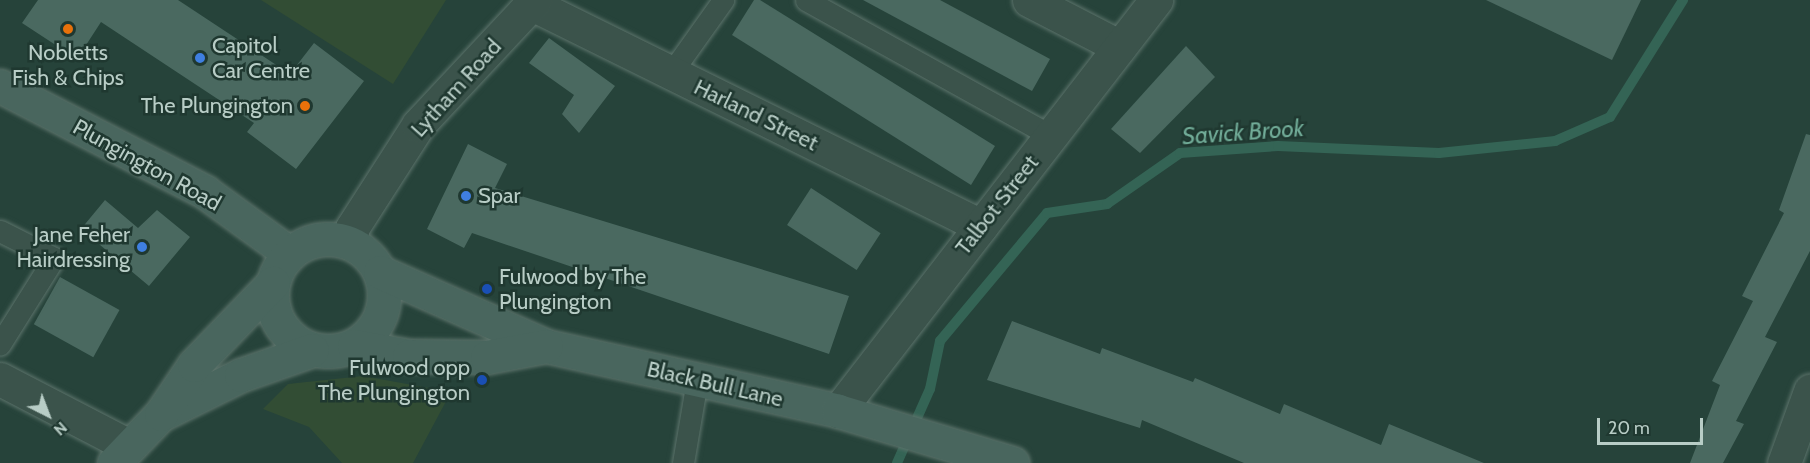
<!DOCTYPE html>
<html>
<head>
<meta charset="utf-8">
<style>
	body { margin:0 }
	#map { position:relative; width:1810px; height:463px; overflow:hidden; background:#26433a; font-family:Cabin,sans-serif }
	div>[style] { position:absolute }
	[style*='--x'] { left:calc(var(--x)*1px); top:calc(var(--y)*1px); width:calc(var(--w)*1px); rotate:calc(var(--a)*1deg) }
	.green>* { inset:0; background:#324d34 }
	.stream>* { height:10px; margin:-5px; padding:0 5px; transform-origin:5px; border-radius:5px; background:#346455 }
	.building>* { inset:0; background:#4a6960; transform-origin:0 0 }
	.roads { filter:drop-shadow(0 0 2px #5c736b) drop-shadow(0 0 2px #5c736b) }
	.lane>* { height:21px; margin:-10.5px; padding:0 10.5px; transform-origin:10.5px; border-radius:10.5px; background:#3b534b }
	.street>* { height:33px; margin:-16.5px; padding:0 16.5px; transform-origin:16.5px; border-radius:16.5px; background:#3b534b }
	.secondary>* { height:33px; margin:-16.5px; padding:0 16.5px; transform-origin:16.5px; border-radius:16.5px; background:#49665e }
	.secondary>.ring { margin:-16.5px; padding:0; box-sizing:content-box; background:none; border:33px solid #49665e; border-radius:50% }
	.dots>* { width:16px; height:16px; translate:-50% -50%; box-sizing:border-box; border:3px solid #1f3830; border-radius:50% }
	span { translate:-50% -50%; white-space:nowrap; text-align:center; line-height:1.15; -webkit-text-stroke:5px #1f3830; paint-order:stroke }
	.poi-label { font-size:22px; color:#b8cdc6 }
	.left { translate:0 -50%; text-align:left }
	.right { translate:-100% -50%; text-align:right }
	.street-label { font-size:22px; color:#b8cdc6 }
	.water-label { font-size:24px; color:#71ac98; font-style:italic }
	.north { position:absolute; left:18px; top:385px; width:60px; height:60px; -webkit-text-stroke:4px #1f3830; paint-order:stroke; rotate:138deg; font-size:16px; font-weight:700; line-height:24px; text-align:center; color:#b8cdc6 }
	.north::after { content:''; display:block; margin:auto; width:21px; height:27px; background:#b8cdc6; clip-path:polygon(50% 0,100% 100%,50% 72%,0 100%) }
	.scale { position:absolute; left:1597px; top:418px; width:106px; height:27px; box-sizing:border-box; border:3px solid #b8cdc6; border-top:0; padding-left:8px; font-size:18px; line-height:21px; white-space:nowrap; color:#b8cdc6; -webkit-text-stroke:4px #1f3830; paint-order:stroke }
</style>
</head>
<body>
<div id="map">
	<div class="green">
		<div style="clip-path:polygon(261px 0,446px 0,393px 84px)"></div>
		<div style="clip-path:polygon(363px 376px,451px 392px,413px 463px,342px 463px,309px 427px,263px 409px,288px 384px)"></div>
	</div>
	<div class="stream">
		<div style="--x:897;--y:463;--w:81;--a:-66"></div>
		<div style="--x:930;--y:389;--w:49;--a:-78.2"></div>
		<div style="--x:940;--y:341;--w:167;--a:-50.1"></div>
		<div style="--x:1047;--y:213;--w:61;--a:-8.5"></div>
		<div style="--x:1107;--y:204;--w:89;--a:-34.9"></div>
		<div style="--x:1180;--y:153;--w:98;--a:-4.1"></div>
		<div style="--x:1278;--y:146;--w:161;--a:2.5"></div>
		<div style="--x:1439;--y:153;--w:117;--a:-5.9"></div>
		<div style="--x:1555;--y:141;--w:60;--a:-23.6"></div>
		<div style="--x:1610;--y:117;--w:138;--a:-58"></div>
	</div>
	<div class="building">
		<div style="clip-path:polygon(38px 0,178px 0,290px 74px,314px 43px,364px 81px,296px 169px,247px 132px,254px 123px,101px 22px,77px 59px,22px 23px)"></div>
		<div style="clip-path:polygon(754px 0,760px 0,995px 146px,971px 185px,732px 35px)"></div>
		<div style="clip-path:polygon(863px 0,940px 0,1050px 59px,1032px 91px)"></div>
		<div style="clip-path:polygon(1486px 0,1641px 0,1612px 60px)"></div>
		<div style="clip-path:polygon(549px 38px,615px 86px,579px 133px,562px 114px,574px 95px,529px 63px)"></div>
		<div style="clip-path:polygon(1186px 46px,1215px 77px,1140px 153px,1111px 129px)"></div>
		<div style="clip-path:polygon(1806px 134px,1810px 135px,1810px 251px,1765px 337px,1777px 342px,1736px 421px,1744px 424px,1723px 463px,1690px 463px,1720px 385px,1712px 381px,1753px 301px,1742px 296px,1784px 213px,1779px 210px)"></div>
		<div style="clip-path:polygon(468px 144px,507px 164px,495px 188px,849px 296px,829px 354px,472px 233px,464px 248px,427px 229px)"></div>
		<div style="left:811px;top:188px;width:83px;height:44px;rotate:33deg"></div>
		<div style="clip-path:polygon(105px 200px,138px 228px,157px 210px,190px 237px,149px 286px,81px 229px)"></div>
		<div style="left:60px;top:277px;width:68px;height:54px;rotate:29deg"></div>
		<div style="clip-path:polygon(1012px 321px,1100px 354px,1102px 348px,1193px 382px,1195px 378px,1280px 414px,1284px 404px,1381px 445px,1389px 424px,1484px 463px,1244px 463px,1142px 420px,1140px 428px,987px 380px)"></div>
	</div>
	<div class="roads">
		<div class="lane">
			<div style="--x:806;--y:0;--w:280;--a:29"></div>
			<div style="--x:671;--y:73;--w:90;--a:-54.5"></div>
			<div style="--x:0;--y:231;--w:60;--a:26.6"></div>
			<div style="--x:54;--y:258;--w:102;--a:122.1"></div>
			<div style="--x:683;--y:463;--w:84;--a:-80.4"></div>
		</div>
		<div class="street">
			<div style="--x:1029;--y:0;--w:102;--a:27.3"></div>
			<div style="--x:532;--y:4;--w:501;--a:26.31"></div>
			<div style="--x:351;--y:243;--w:15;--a:-86"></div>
			<div style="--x:352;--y:228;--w:122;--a:-57.3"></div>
			<div style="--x:418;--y:125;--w:171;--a:-46.9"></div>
			<div style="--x:0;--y:379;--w:145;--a:27.4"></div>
			<div style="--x:838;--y:411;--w:520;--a:-52.27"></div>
			<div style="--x:1784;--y:463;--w:77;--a:-70.1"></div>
		</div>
		<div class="secondary">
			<div style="--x:0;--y:86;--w:231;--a:27.3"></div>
			<div style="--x:205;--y:192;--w:104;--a:36"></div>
			<div class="ring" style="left:272px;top:239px;width:79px;height:79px"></div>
			<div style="--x:380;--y:272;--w:182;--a:24"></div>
			<div style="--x:546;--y:346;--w:299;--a:12.5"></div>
			<div style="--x:838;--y:411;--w:182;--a:16.6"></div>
			<div style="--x:354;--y:346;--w:56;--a:10.3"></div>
			<div style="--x:409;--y:356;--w:78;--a:0.7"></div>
			<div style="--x:487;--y:357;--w:60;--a:-10.6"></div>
			<div style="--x:162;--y:414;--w:88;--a:-26.3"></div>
			<div style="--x:241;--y:375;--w:75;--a:-19.4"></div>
			<div style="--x:114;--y:463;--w:68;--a:-46.2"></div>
			<div style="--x:161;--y:414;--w:59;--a:-56"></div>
			<div style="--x:194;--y:365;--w:114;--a:-46.1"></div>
		</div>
	</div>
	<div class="dots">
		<div style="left:68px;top:29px;background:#e8710a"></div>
		<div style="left:200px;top:58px;background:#3f7fe0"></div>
		<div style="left:305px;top:106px;background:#e8710a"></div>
		<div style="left:466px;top:196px;background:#3f7fe0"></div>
		<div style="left:142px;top:247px;background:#3f7fe0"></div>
		<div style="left:487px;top:289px;background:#1a4fb4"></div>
		<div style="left:482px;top:380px;background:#1a4fb4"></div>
	</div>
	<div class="poi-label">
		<span class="left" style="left:212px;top:58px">Capitol<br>Car Centre</span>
		<span style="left:68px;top:65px">Nobletts<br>Fish &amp; Chips</span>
		<span class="right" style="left:293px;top:106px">The Plungington</span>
		<span class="left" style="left:478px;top:196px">Spar</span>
		<span class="right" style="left:130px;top:247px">Jane Feher<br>Hairdressing</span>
		<span class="left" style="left:499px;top:289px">Fulwood by The<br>Plungington</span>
		<span class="right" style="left:470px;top:380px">Fulwood opp<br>The Plungington</span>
	</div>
	<div class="street-label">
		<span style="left:456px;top:88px;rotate:-48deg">Lytham Road</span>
		<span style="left:756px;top:115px;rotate:26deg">Harland Street</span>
		<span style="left:147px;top:165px;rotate:29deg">Plungington Road</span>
		<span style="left:997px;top:205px;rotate:-52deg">Talbot Street</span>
		<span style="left:715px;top:384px;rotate:13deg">Black Bull Lane</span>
	</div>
	<div class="water-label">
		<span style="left:1243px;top:132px;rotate:-4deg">Savick Brook</span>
	</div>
	<div class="north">N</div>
	<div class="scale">20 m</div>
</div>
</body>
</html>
